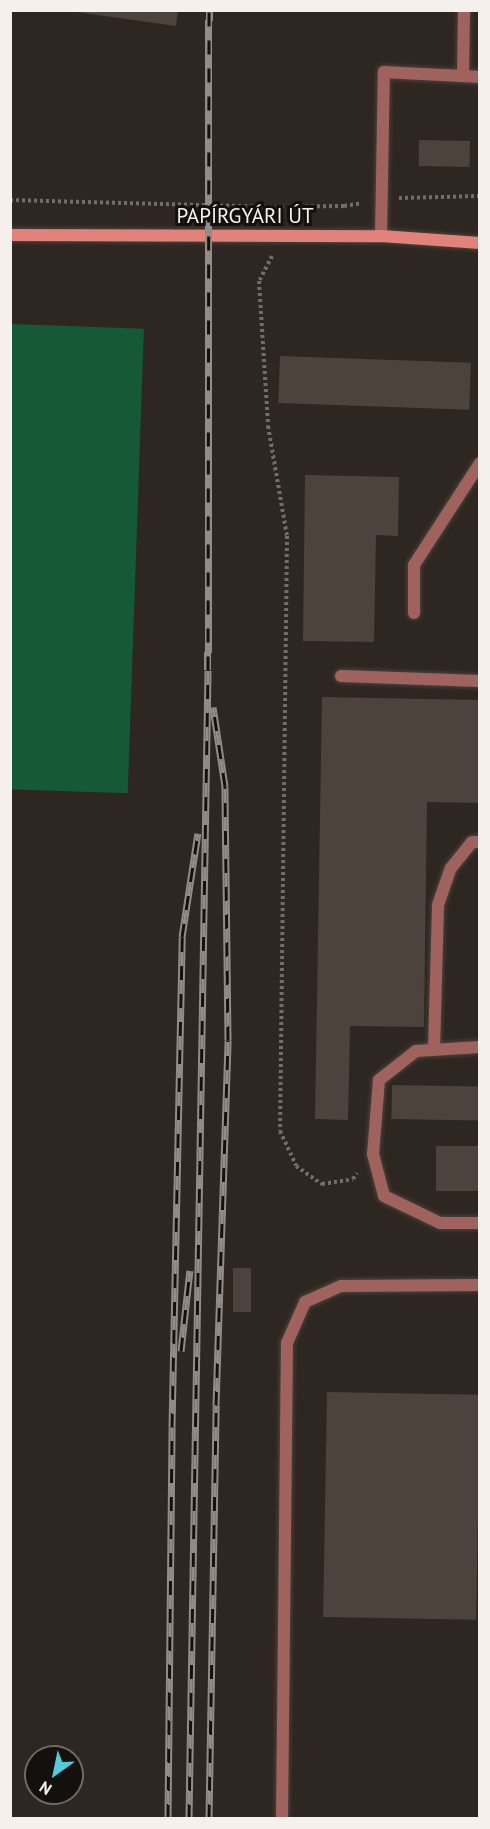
<!DOCTYPE html>
<html>
<head>
<meta charset="utf-8">
<style>
	body { margin:0 }
	#map { position:relative; width:490px; height:1829px; overflow:hidden; background:#2e2620; font-family:"PT Sans",sans-serif }
	div>[style] { position:absolute }
	[style*='--x'] { left:calc(var(--x)*1px); top:calc(var(--y)*1px); width:calc(var(--w)*1px); rotate:calc(var(--a)*1deg) }
	.green>* { inset:0; background:#155937; transform-origin:0 0 }
	.building>* { inset:0; background:#4c433d; transform-origin:0 0 }
	.path>* { height:4px; margin-top:-2px; transform-origin:0; background:repeating-linear-gradient(90deg,#746d67 0 3px,transparent 0 6px) }
	.roads { filter:drop-shadow(0 0 2px #4a423d) drop-shadow(0 0 2px #4a423d) }
	.lane>* { height:12px; margin:-6px; padding:0 6px; transform-origin:6px; border-radius:6px; background:#9f625d }
	.secondary>* { height:12px; margin:-6px; padding:0 6px; transform-origin:6px; border-radius:6px; background:#e3827b }
	.rail>* { height:7px; margin-top:-3.5px; transform-origin:0; background:repeating-linear-gradient(90deg,#13100d 0 14px,#928b86 0 28px); box-sizing:border-box; border-block:2px solid #928b86 }
	span { translate:-50% -50%; white-space:nowrap; text-align:center; line-height:1.15; -webkit-text-stroke:6px #13100d; paint-order:stroke }
	.street-label { font-size:21px; color:#f6f0ec }
	.frame { position:absolute; inset:0; border:12px solid #f6f0ec; pointer-events:none }
	.north { position:absolute; left:24px; top:1745px; width:60px; height:60px; box-sizing:border-box; background:#13100d; border:2px solid #6e6a66; border-radius:50%; rotate:213deg; font-size:16px; font-weight:700; line-height:24px; text-align:center; color:#f6f0ec }
	.north::after { content:''; display:block; margin:auto; width:21px; height:27px; background:#54cade; clip-path:polygon(50% 0,100% 100%,50% 72%,0 100%) }
</style>
</head>
<body>
<div id="map">
	<div class="green">
		<div style="left:11px;top:324px;width:133px;height:465px;rotate:2deg"></div>
	</div>
	<div class="building">
		<div style="clip-path:polygon(62px 10px,178px 10px,176px 26px)"></div>
		<div style="left:419px;top:140px;width:51px;height:26px;rotate:1deg"></div>
		<div style="left:280px;top:356px;width:191px;height:47px;rotate:2deg"></div>
		<div style="clip-path:polygon(305px 475px,399px 477px,398px 536px,376px 535px,374px 642px,303px 641px)"></div>
		<div style="clip-path:polygon(322px 697px,480px 700px,480px 803px,427px 802px,424px 1027px,350px 1026px,348px 1120px,315px 1119px)"></div>
		<div style="left:392px;top:1085px;width:88px;height:34px;rotate:1deg"></div>
		<div style="left:436px;top:1146px;width:44px;height:45px"></div>
		<div style="left:233px;top:1268px;width:18px;height:44px"></div>
		<div style="left:327px;top:1392px;width:153px;height:225px;rotate:1deg"></div>
	</div>
	<div class="path">
		<div style="--x:399;--y:198;--w:81;--a:-1.4"></div>
		<div style="--x:10;--y:200;--w:259;--a:1.5"></div>
		<div style="--x:269;--y:207;--w:75;--a:-0.8"></div>
		<div style="--x:344;--y:206;--w:18;--a:-9"></div>
		<div style="--x:272;--y:256;--w:28;--a:117"></div>
		<div style="--x:259;--y:281;--w:145;--a:86.4"></div>
		<div style="--x:268;--y:426;--w:112;--a:80.2"></div>
		<div style="--x:287;--y:536;--w:595;--a:90.67"></div>
		<div style="--x:280;--y:1131;--w:38;--a:65"></div>
		<div style="--x:296;--y:1166;--w:32;--a:35"></div>
		<div style="--x:322;--y:1184;--w:31;--a:-9"></div>
		<div style="--x:353;--y:1179;--w:7;--a:-56"></div>
	</div>
	<div class="roads">
		<div class="lane">
			<div style="--x:463;--y:76;--w:66;--a:-89.1"></div>
			<div style="--x:381;--y:236;--w:164;--a:-89"></div>
			<div style="--x:384;--y:72;--w:96;--a:3"></div>
			<div style="--x:414;--y:613;--w:48;--a:-90"></div>
			<div style="--x:414;--y:565;--w:121;--a:-57.1"></div>
			<div style="--x:341;--y:676;--w:139;--a:2.1"></div>
			<div style="--x:480;--y:1047;--w:64;--a:176.4"></div>
			<div style="--x:416;--y:1051;--w:47;--a:141.9"></div>
			<div style="--x:379;--y:1080;--w:74;--a:94.6"></div>
			<div style="--x:373;--y:1154;--w:43;--a:75.3"></div>
			<div style="--x:384;--y:1196;--w:62;--a:25.7"></div>
			<div style="--x:440;--y:1223;--w:40;--a:0"></div>
			<div style="--x:434;--y:1050;--w:145;--a:-88.4"></div>
			<div style="--x:438;--y:905;--w:39;--a:-71"></div>
			<div style="--x:451;--y:868;--w:33;--a:-51"></div>
			<div style="--x:472;--y:842;--w:8;--a:0"></div>
			<div style="--x:282;--y:1818;--w:475;--a:-89.4"></div>
			<div style="--x:287;--y:1343;--w:45;--a:-66.3"></div>
			<div style="--x:305;--y:1302;--w:39;--a:-24"></div>
			<div style="--x:341;--y:1286;--w:139;--a:-0.4"></div>
		</div>
		<div class="secondary">
			<div style="--x:10;--y:235;--w:371;--a:0.2"></div>
			<div style="--x:381;--y:236;--w:99;--a:4"></div>
		</div>
	</div>
	<div class="rail">
		<div style="--x:181;--y:1351;--w:81;--a:-83.7"></div>
		<div style="--x:168;--y:1818;--w:391;--a:-89.4"></div>
		<div style="--x:172;--y:1427;--w:490;--a:-88.8"></div>
		<div style="--x:182;--y:937;--w:105;--a:-81.3"></div>
		<div style="--x:189;--y:1818;--w:1148;--a:-89.05"></div>
		<div style="--x:208;--y:670;--w:660;--a:-89.91"></div>
		<div style="--x:209;--y:1818;--w:413;--a:-89"></div>
		<div style="--x:216;--y:1405;--w:365;--a:-88.1"></div>
		<div style="--x:228;--y:1040;--w:254;--a:-90.7"></div>
		<div style="--x:225;--y:786;--w:80;--a:-98.6"></div>
	</div>
	<div class="street-label">
		<span style="left:245px;top:216px">PAPÍRGYÁRI ÚT</span>
	</div>
	<div class="frame"></div>
	<div class="north">N</div>
</div>
</body>
</html>
